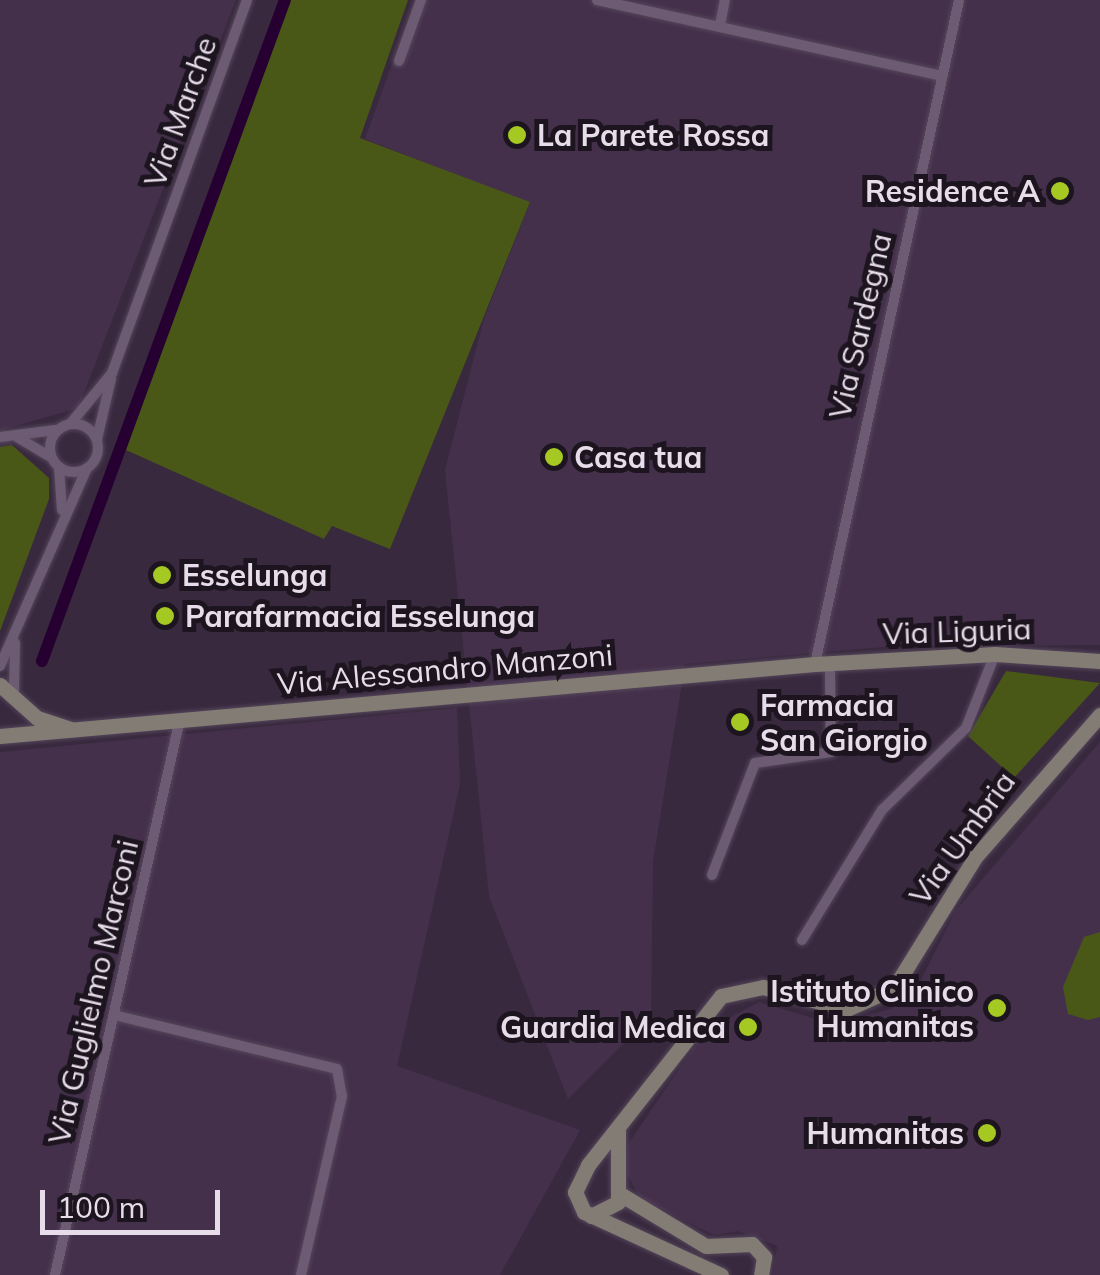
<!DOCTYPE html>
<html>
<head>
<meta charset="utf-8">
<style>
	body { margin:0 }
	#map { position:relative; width:1100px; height:1275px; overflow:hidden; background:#39293f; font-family:Mulish,sans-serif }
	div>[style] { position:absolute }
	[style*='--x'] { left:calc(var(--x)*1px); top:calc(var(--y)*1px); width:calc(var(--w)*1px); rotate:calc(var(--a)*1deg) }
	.built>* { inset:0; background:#45304c }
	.green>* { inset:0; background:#495817 }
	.canal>* { height:12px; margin:-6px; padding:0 6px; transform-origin:6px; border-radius:6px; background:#260031 }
	.roads { filter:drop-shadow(0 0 2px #544659) drop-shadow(0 0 2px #544659) }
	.street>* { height:10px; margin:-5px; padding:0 5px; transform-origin:5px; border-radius:5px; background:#6d5b73 }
	.street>.ring { margin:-5px; padding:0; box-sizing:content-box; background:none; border:10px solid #6d5b73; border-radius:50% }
	.secondary>* { height:15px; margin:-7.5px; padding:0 7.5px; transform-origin:7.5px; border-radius:7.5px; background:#827c75 }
	.dots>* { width:28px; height:28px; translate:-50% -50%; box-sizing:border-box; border:5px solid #1c151f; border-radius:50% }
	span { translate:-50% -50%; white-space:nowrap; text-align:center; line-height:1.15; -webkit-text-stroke:10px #1c151f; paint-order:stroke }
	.street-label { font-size:30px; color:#e7dcea }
	.poi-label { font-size:30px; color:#e7dcea; font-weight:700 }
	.left { translate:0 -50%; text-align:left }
	.right { translate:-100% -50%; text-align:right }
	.scale { position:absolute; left:40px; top:1190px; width:180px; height:45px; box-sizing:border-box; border:5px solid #e7dcea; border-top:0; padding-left:12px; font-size:30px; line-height:35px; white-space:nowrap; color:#e7dcea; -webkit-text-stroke:8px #1c151f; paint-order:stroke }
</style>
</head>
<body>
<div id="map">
	<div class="built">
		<div style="clip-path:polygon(0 0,236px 0,78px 408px,5px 429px,12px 445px,0 447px)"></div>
		<div style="clip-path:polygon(415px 0,1100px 0,1100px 645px,894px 646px,685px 664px,653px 861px,651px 1016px,568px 1099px,489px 896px,445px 470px,484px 319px,530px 203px,365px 139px)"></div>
		<div style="clip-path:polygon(457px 708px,460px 784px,397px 1066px,580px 1130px,500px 1275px,0 1275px,0 752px)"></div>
		<div style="clip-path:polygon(1100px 742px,1100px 1275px,773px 1275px,777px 1246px,738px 1231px,714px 1235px,640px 1198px,627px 1174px,628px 1144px,705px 1031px,759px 1002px,833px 1024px,891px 1009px,921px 980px,956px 910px)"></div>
	</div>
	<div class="green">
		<div style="clip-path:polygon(286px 0,408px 0,360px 138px,530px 202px,390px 549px,332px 526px,324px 539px,126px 450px)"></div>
		<div style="clip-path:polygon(12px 445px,49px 478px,49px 499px,0 631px,0 447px)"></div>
		<div style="clip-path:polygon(1006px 671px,1100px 683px,1014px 778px,968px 736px)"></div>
		<div style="clip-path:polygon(1100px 932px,1100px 1017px,1088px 1020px,1068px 1014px,1063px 987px,1084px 937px)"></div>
	</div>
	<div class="canal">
		<div style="--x:42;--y:661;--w:704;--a:-69.82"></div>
	</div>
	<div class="roads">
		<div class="street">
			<div style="--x:597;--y:0;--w:353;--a:12.4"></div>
			<div style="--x:720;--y:25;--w:25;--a:-79"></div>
			<div style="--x:399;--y:61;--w:65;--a:-70.2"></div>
			<div style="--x:71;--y:423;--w:65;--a:-50.6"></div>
			<div style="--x:112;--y:373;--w:397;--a:-70.1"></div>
			<div class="ring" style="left:50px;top:424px;width:38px;height:38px"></div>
			<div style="--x:0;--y:437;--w:56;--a:-7.1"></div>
			<div style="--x:17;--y:437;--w:37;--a:31"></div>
			<div style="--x:97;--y:439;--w:62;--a:-76.9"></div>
			<div style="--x:59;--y:467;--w:43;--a:86"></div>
			<div style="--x:815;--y:664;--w:679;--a:-77.76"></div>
			<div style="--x:0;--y:666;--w:216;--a:-66.3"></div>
			<div style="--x:14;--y:691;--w:48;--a:-88.8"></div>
			<div style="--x:712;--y:875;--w:120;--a:-69"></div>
			<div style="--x:755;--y:763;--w:77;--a:-8.2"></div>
			<div style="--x:831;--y:752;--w:88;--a:-90.7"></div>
			<div style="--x:802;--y:940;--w:153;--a:-58.4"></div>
			<div style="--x:882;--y:810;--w:117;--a:-44.3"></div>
			<div style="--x:966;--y:728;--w:79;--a:-68.6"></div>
			<div style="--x:114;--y:1015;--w:229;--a:13.6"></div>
			<div style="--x:337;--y:1069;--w:27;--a:80"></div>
			<div style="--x:342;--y:1096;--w:184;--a:102.9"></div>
			<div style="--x:55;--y:1275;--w:570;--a:-77.33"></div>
		</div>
		<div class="secondary">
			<div style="--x:0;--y:685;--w:50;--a:41.7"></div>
			<div style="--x:37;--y:718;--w:35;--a:18"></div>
			<div style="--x:0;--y:736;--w:818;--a:-5.05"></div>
			<div style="--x:815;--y:664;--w:180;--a:-3.2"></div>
			<div style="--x:995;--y:654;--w:105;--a:3.8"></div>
			<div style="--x:620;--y:1194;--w:100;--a:31.2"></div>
			<div style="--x:706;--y:1246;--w:46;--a:-2.5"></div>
			<div style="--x:752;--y:1244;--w:18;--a:47"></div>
			<div style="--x:764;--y:1257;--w:18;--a:99"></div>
			<div style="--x:591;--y:1216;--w:30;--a:-27"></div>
			<div style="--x:618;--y:1202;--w:71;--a:-90"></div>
			<div style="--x:721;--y:1275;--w:151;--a:-155.3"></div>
			<div style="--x:584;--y:1212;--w:22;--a:-114"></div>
			<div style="--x:575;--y:1192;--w:30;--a:-64"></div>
			<div style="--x:588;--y:1165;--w:215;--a:-51.8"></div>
			<div style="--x:721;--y:996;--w:43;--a:-12.1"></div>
			<div style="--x:763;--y:987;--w:87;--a:14.7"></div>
			<div style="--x:847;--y:1009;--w:51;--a:-24.1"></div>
			<div style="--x:894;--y:988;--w:155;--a:-58.2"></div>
			<div style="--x:976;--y:856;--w:188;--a:-48.7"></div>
		</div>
	</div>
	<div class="dots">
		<div style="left:517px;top:135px;background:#a5c822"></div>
		<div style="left:1060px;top:191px;background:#a5c822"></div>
		<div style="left:554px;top:457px;background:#a5c822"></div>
		<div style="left:162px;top:575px;background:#a5c822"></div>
		<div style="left:165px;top:616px;background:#a5c822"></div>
		<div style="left:740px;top:722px;background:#a5c822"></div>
		<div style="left:997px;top:1008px;background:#a5c822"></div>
		<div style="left:748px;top:1027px;background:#a5c822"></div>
		<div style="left:987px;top:1133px;background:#a5c822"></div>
	</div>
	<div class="street-label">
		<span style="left:180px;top:112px;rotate:-70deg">Via Marche</span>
		<span style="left:860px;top:326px;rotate:-77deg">Via Sardegna</span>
		<span style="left:957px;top:631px;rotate:-2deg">Via Liguria</span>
		<span style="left:445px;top:669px;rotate:-5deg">Via Alessandro Manzoni</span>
		<span style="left:962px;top:838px;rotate:-54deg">Via Umbria</span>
		<span style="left:93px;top:992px;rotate:-77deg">Via Guglielmo Marconi</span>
	</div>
	<div class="poi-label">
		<span class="left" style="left:537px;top:135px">La Parete Rossa</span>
		<span class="right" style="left:1040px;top:191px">Residence A</span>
		<span class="left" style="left:574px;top:457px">Casa tua</span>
		<span class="left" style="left:182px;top:575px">Esselunga</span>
		<span class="left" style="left:185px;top:616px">Parafarmacia Esselunga</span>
		<span class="left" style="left:760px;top:722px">Farmacia<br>San Giorgio</span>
		<span class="right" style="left:974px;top:1008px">Istituto Clinico<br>Humanitas</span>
		<span class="right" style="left:726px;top:1027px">Guardia Medica</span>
		<span class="right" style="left:964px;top:1133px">Humanitas</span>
	</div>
	<div class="scale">100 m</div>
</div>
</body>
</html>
